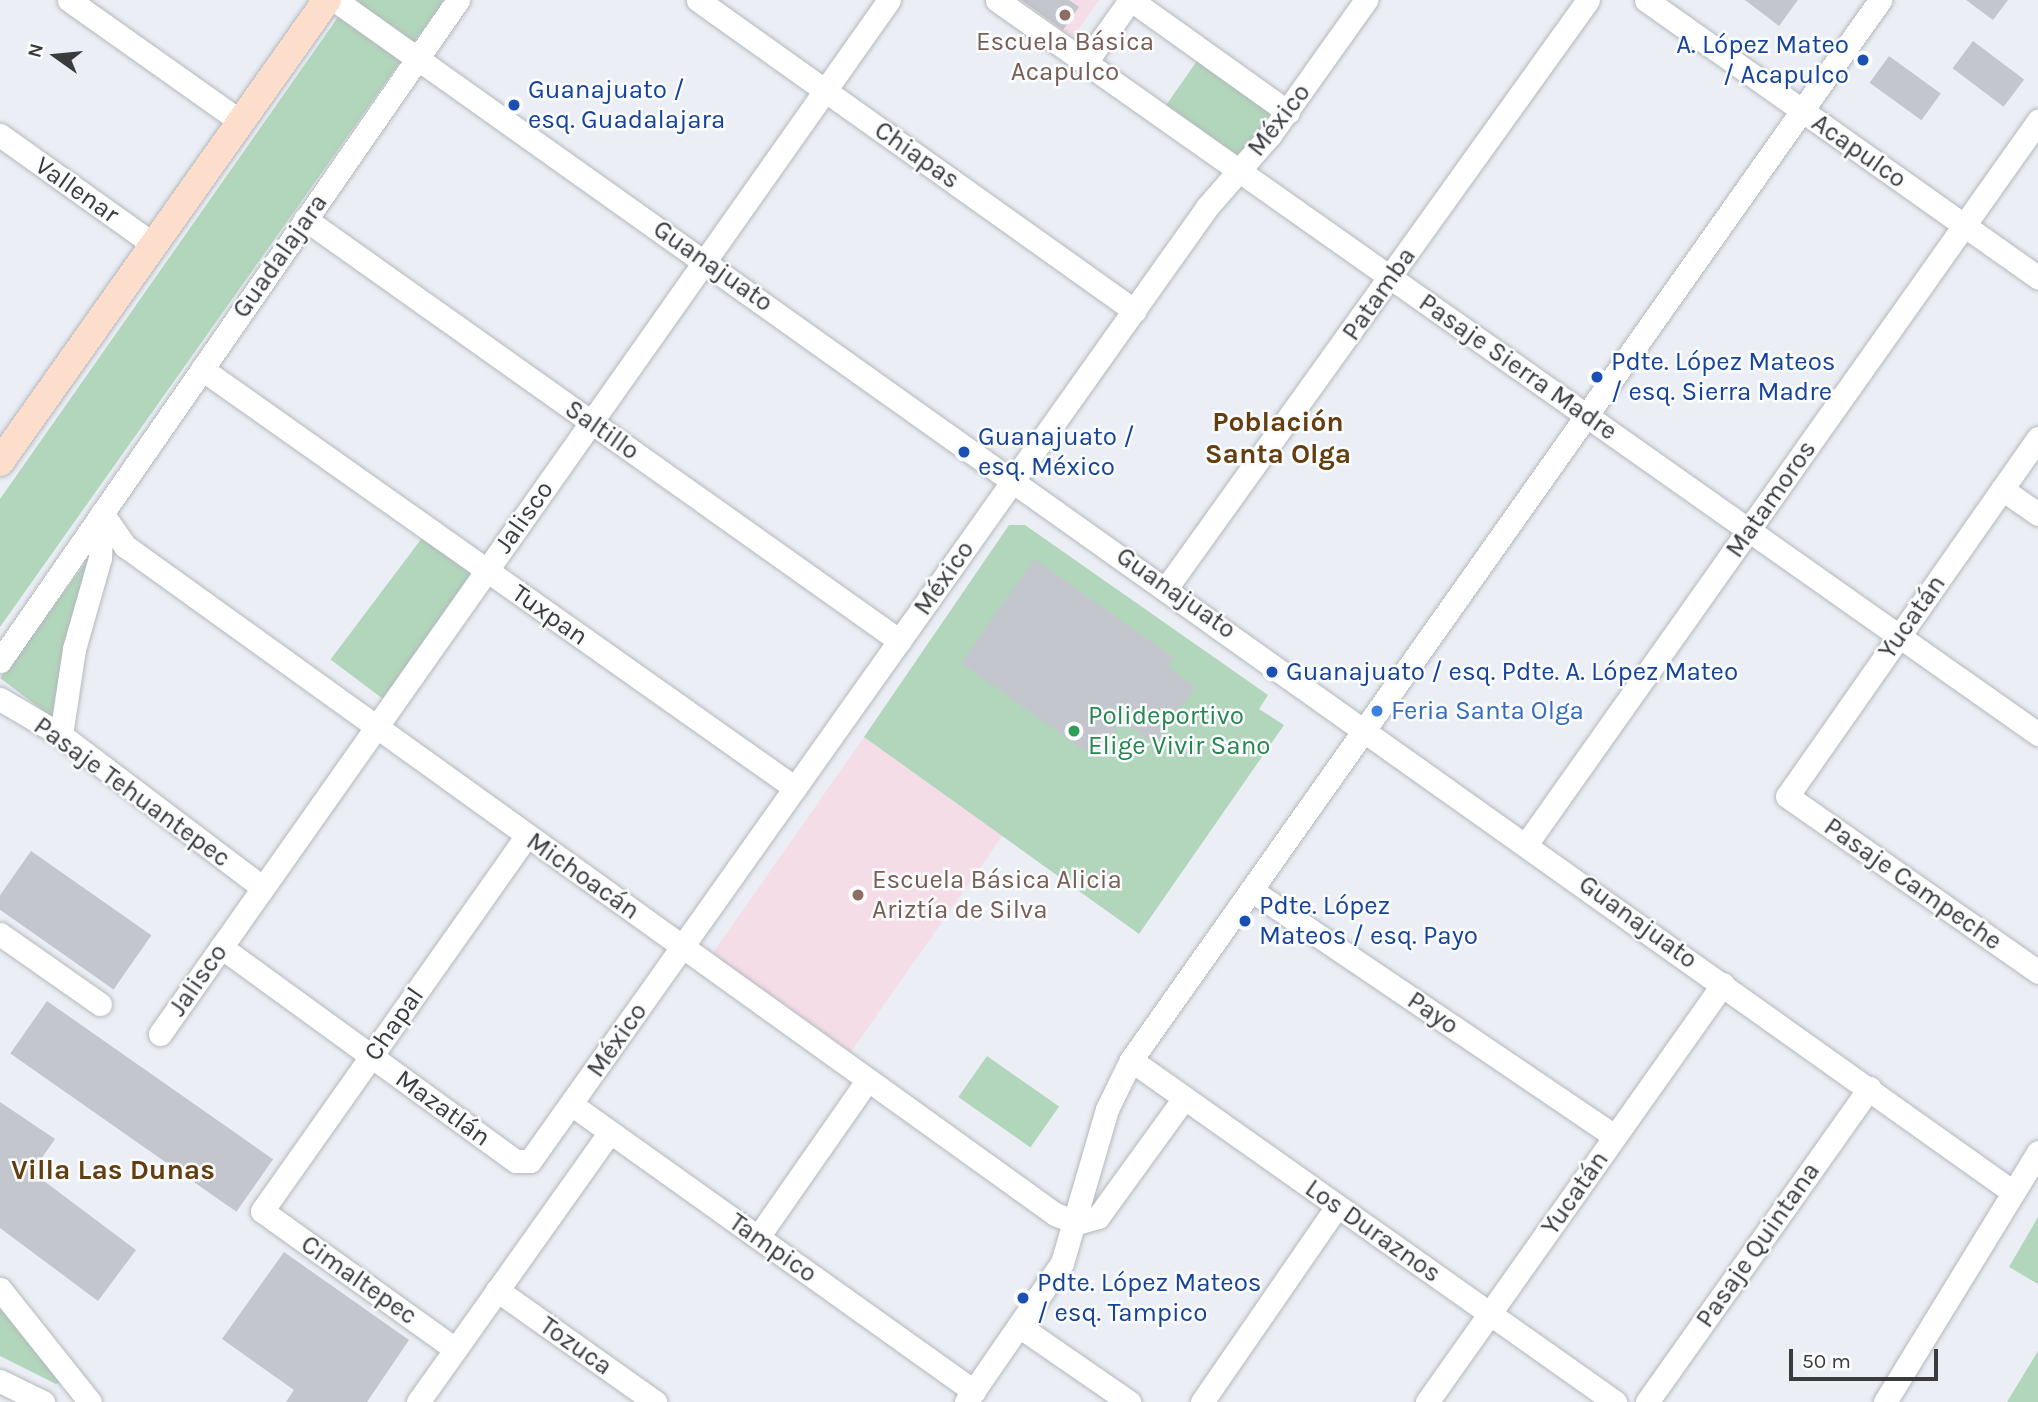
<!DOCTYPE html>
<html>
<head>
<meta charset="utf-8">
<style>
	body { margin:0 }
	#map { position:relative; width:2038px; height:1402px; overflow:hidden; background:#ebeff5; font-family:Karla,sans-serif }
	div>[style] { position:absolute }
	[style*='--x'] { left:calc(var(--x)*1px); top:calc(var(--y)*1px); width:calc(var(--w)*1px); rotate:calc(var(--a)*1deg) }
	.education>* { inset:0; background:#f5dde8; transform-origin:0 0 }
	.green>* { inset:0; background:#b2d6bb; transform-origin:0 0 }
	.building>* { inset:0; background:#c3c6cc; transform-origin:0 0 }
	.roads { filter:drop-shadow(0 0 2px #b4b8bd) drop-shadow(0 0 2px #b4b8bd) }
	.minor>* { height:23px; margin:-11.5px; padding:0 11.5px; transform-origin:11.5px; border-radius:11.5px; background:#fff }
	.major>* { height:28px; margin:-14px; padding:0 14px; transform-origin:14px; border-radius:14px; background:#fddecd }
	.dots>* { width:19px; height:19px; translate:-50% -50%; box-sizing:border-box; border:4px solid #fafcfe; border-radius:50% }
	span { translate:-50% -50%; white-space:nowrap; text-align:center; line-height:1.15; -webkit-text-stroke:5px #fafcfe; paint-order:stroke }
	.education-label { font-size:26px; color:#785e54 }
	.left { translate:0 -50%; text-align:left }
	.transit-label { font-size:26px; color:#164399 }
	.right { translate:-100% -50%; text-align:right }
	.street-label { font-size:26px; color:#393b3d }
	.shop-label { font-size:26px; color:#366cbe }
	.leisure-label { font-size:26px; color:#27864d }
	.neighbourhood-label { font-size:28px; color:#653e0f; font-weight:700 }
	.north { position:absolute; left:21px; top:21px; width:70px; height:70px; -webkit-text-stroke:5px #fafcfe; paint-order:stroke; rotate:285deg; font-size:19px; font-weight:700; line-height:28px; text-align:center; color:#393b3d }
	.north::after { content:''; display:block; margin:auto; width:24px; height:32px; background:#393b3d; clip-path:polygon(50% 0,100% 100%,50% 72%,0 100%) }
	.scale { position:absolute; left:1789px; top:1349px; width:149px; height:32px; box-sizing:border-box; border:4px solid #393b3d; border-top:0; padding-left:9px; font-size:21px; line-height:24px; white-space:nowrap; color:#393b3d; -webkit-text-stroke:5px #fafcfe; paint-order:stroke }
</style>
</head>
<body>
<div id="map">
	<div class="education">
		<div style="clip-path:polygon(1021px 0,1099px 0,1073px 37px)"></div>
		<div style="left:864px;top:737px;width:170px;height:265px;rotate:35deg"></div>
	</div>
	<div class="green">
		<div style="clip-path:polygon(350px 0,444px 0,0 627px,0 499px)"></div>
		<div style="left:1197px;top:61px;width:95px;height:54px;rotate:35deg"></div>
		<div style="clip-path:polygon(1009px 525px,1025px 525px,1268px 695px,1259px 709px,1284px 725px,1139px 934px,864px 737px)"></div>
		<div style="left:425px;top:534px;width:65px;height:157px;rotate:37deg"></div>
		<div style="clip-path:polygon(87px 561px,53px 718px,0 678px)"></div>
		<div style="left:987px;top:1056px;width:88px;height:50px;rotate:35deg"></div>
		<div style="clip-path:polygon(2038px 1217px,2038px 1284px,2009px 1267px)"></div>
		<div style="clip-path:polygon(0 1305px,63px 1381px,56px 1384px,0 1356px)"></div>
		<div style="clip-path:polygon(2038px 1351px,2038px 1402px,2007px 1402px)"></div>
	</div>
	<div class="building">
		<div style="clip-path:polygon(1021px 0,1069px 0,1079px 7px,1063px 30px)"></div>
		<div style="clip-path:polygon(1745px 0,1798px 0,1779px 26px)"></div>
		<div style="clip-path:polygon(1966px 0,2008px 0,1993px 20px)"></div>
		<div style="left:1973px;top:41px;width:64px;height:34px;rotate:37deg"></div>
		<div style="left:1889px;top:56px;width:64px;height:33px;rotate:36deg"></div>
		<div style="clip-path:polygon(1034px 559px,1173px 657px,1167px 666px,1195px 687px,1155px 744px,1122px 721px,1095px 758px,961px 663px)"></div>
		<div style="left:31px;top:851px;width:147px;height:66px;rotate:35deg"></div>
		<div style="left:47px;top:1001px;width:276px;height:64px;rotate:35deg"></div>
		<div style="clip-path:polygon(0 1102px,55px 1139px,32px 1172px,136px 1250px,98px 1301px,0 1228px)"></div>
		<div style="clip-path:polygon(284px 1252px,409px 1340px,367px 1402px,286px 1402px,294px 1390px,222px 1339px)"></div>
	</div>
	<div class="roads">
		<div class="minor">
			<div style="--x:69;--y:0;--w:211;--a:35.3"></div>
			<div style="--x:335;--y:0;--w:2058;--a:35.39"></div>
			<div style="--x:698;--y:0;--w:536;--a:35.44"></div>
			<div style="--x:997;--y:0;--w:1274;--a:35.19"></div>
			<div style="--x:1131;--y:0;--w:193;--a:35.5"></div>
			<div style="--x:1646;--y:0;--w:481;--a:35.3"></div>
			<div style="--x:1086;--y:62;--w:76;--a:-54.6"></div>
			<div style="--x:0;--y:135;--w:189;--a:35.5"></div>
			<div style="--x:305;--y:219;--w:729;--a:35.35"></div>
			<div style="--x:202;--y:369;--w:726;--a:35.24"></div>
			<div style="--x:2038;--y:438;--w:437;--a:125"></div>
			<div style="--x:1787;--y:796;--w:307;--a:35"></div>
			<div style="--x:2002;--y:489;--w:44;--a:34.8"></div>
			<div style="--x:102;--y:513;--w:40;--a:55.1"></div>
			<div style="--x:125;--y:546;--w:1145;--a:35.69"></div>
			<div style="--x:1055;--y:1214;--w:24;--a:22"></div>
			<div style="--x:1077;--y:1223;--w:22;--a:-16"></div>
			<div style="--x:1098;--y:1217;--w:147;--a:-54.1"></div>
			<div style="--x:1167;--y:587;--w:722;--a:-54.35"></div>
			<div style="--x:0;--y:661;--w:804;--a:-55.28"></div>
			<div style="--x:0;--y:699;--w:71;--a:30.5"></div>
			<div style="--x:61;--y:735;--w:253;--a:37.1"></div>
			<div style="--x:61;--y:735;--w:87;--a:-81.4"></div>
			<div style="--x:74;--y:649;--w:95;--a:-74.1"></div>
			<div style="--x:100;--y:558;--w:42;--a:-87.3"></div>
			<div style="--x:1527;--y:843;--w:885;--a:-54.71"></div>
			<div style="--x:1251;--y:890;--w:439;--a:34.1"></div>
			<div style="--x:0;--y:934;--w:122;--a:35"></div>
			<div style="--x:221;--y:947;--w:364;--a:36"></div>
			<div style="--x:516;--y:1161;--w:14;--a:0"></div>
			<div style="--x:530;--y:1161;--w:1171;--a:-54.63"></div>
			<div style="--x:1208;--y:206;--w:94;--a:-48.9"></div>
			<div style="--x:1270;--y:135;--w:166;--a:-54.6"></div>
			<div style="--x:160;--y:1034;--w:1265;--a:-54.82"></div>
			<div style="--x:1131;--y:1060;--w:593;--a:35.25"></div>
			<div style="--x:571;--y:1104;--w:495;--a:35.5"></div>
			<div style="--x:758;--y:1237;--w:190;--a:-55.1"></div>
			<div style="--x:0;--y:1289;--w:144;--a:51.5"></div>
			<div style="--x:497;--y:1290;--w:194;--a:35.3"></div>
			<div style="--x:1019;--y:1326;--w:134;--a:34.6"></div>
			<div style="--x:455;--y:1349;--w:237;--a:-144.4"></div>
			<div style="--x:262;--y:1211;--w:459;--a:-54.8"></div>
			<div style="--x:0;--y:1381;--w:48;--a:26"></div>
			<div style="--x:418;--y:1402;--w:331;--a:-54.6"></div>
			<div style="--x:966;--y:1402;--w:169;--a:-55.4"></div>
			<div style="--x:1062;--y:1263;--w:160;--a:-73.7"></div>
			<div style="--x:1107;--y:1109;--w:55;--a:-63.9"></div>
			<div style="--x:1131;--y:1060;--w:1298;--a:-54.75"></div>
			<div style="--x:1202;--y:1402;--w:238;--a:-55.4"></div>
			<div style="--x:1427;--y:1402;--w:512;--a:-54.7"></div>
			<div style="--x:1647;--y:1402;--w:385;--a:-54.7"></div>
			<div style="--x:1885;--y:1402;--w:293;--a:-58.5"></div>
		</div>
		<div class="major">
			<div style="--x:0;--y:462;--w:566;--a:-54.71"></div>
		</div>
	</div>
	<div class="dots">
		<div style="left:1065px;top:15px;background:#8d6e63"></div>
		<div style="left:1863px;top:60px;background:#1a4fb4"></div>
		<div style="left:514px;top:105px;background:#1a4fb4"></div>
		<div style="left:1597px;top:377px;background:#1a4fb4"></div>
		<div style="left:964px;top:452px;background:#1a4fb4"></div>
		<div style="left:1272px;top:672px;background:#1a4fb4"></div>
		<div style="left:1377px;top:711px;background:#3f7fe0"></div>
		<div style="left:1074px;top:731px;background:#2e9e5b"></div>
		<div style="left:858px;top:895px;background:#8d6e63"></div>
		<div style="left:1245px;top:921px;background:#1a4fb4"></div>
		<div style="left:1023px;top:1298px;background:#1a4fb4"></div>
	</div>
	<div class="education-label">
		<span style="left:1065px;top:57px">Escuela Básica<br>Acapulco</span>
		<span class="left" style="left:872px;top:895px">Escuela Básica Alicia<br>Ariztía de Silva</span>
	</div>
	<div class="transit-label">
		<span class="right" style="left:1849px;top:60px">A. López Mateo<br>/ Acapulco</span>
		<span class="left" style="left:528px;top:105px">Guanajuato /<br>esq. Guadalajara</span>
		<span class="left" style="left:1611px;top:377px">Pdte. López Mateos<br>/ esq. Sierra Madre</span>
		<span class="left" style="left:978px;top:452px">Guanajuato /<br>esq. México</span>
		<span class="left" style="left:1286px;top:672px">Guanajuato / esq. Pdte. A. López Mateo</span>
		<span class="left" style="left:1259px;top:921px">Pdte. López<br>Mateos / esq. Payo</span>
		<span class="left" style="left:1037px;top:1298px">Pdte. López Mateos<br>/ esq. Tampico</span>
	</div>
	<div class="street-label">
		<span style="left:1279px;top:120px;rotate:-52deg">México</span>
		<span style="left:1859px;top:151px;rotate:35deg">Acapulco</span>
		<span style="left:917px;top:155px;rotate:35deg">Chiapas</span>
		<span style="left:77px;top:190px;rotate:35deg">Vallenar</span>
		<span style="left:280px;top:256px;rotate:-55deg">Guadalajara</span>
		<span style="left:713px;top:266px;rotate:35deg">Guanajuato</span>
		<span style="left:1379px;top:294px;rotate:-55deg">Patamba</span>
		<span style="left:1518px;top:367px;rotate:35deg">Pasaje Sierra Madre</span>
		<span style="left:602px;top:430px;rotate:35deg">Saltillo</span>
		<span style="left:1771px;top:499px;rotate:-55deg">Matamoros</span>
		<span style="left:524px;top:517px;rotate:-55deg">Jalisco</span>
		<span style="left:944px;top:578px;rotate:-55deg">México</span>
		<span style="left:1176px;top:593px;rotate:35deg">Guanajuato</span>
		<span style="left:550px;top:615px;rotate:35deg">Tuxpan</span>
		<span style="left:1912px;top:617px;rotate:-55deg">Yucatán</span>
		<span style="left:132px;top:792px;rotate:36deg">Pasaje Tehuantepec</span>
		<span style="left:583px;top:876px;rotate:35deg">Michoacán</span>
		<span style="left:1913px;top:884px;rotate:35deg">Pasaje Campeche</span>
		<span style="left:1638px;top:922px;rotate:36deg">Guanajuato</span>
		<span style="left:198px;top:980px;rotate:-55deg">Jalisco</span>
		<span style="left:1433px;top:1013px;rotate:34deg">Payo</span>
		<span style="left:394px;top:1024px;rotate:-55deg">Chapal</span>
		<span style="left:617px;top:1040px;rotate:-55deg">México</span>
		<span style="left:443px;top:1108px;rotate:36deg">Mazatlán</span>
		<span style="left:1575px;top:1193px;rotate:-55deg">Yucatán</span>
		<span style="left:1373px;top:1231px;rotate:35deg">Los Duraznos</span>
		<span style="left:1758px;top:1245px;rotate:-55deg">Pasaje Quintana</span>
		<span style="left:773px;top:1248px;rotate:35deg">Tampico</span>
		<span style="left:359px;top:1280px;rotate:35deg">Cimaltepec</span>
		<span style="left:576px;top:1346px;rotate:35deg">Tozuca</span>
	</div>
	<div class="shop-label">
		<span class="left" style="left:1391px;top:711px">Feria Santa Olga</span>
	</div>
	<div class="leisure-label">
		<span class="left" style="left:1088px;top:731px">Polideportivo<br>Elige Vivir Sano</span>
	</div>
	<div class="neighbourhood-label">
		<span style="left:1278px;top:438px">Población<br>Santa Olga</span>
		<span style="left:113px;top:1170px">Villa Las Dunas</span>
	</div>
	<div class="north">N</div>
	<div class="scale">50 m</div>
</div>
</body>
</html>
